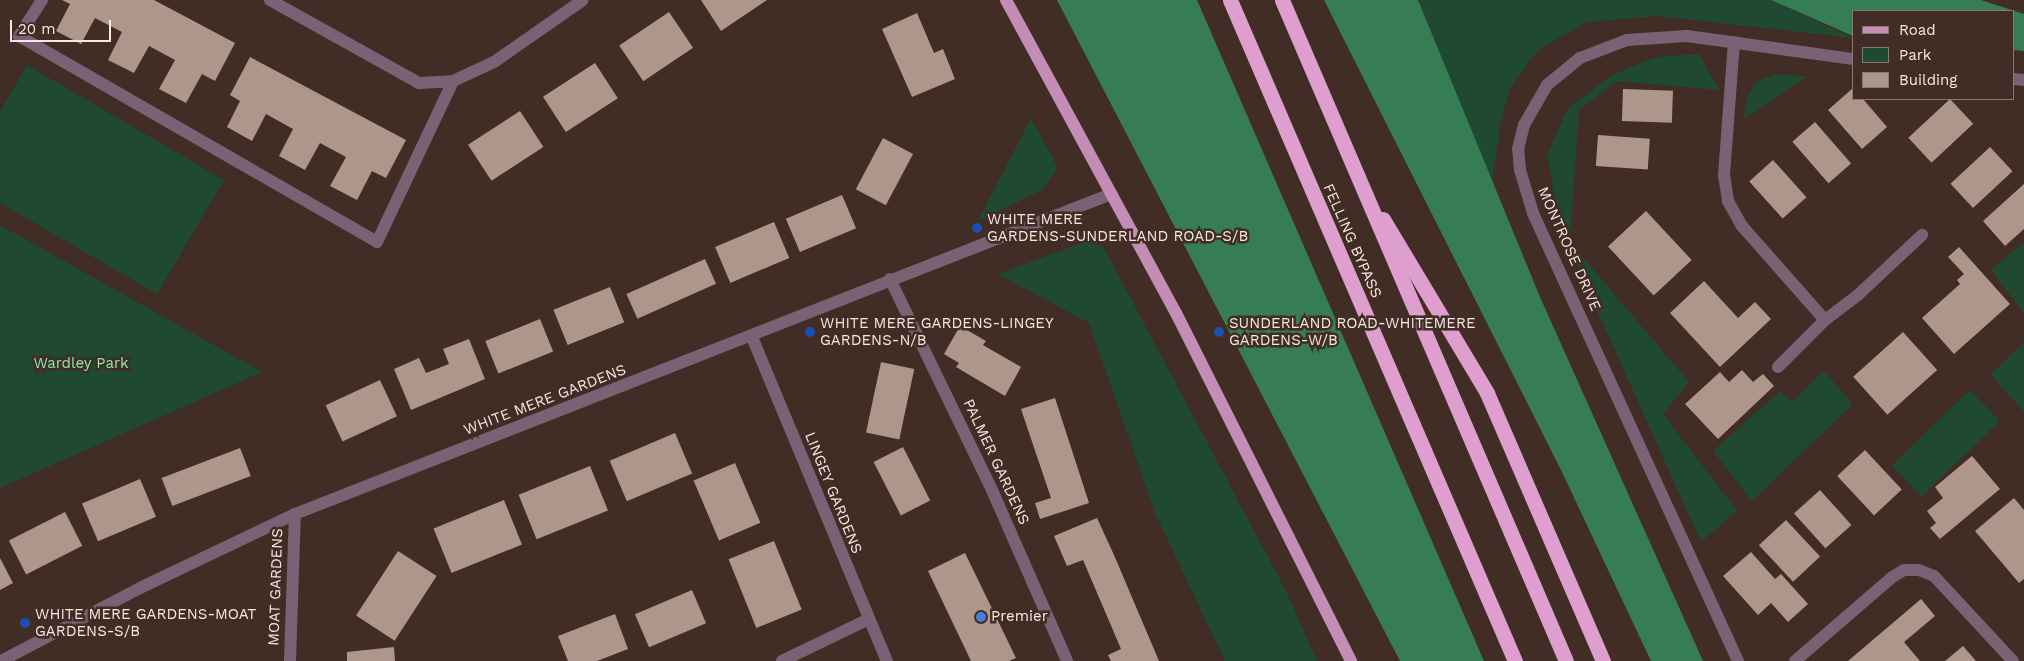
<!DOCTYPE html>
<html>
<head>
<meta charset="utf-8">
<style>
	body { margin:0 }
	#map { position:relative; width:2024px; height:661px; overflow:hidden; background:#412d25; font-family:"Work Sans",sans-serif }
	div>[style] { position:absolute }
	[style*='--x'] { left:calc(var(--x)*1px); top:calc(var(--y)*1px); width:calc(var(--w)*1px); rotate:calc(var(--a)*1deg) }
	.green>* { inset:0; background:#1f4930; transform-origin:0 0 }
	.forest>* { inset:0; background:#367d53 }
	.building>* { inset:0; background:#ae968b; transform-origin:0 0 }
	.lane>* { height:12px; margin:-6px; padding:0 6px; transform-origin:6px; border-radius:6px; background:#7b6174 }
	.street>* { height:12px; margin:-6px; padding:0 6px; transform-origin:6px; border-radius:6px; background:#7b6174 }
	.primary>* { height:12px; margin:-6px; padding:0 6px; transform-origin:6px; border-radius:6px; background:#c38db5 }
	.highway>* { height:15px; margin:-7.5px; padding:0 7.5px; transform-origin:7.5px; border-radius:7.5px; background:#df9fce }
	.dots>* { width:14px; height:14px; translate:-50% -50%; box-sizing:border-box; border:2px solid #412d25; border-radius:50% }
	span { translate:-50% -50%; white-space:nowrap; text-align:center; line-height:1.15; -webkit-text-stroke:5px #412d25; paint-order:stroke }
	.poi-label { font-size:15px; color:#f6e8e3 }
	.left { translate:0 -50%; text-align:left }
	.street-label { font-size:15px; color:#f6e8e3 }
	.park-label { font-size:15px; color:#87e9ab }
	.legend { position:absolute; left:1852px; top:10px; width:162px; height:90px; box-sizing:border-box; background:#412d25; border:1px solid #897871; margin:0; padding:6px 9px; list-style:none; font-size:15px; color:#f6e8e3 }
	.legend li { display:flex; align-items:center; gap:10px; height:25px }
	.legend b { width:25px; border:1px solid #897871 }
	.scale { position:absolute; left:10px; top:20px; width:101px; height:22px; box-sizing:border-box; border:2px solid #f6e8e3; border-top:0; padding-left:6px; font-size:15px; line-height:18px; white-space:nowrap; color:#f6e8e3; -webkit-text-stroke:4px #412d25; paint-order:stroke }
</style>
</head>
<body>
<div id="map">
	<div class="green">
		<div style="clip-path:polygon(1418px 0,1771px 0,1853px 38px,1657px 16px,1587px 22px,1538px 50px,1510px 88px,1501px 121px,1492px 182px)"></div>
		<div style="clip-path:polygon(1699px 54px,1719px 90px,1618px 81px,1579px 109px,1570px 242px,1689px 382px,1663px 414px,1737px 511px,1701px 542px,1560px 228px,1547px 155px,1568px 108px,1614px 74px,1656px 57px)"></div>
		<div style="clip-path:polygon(27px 65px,224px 180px,157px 294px,0 203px,0 112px)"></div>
		<div style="clip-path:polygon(1775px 74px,1808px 76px,1744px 119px,1747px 97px,1756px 82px)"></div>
		<div style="clip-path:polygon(1031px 118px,1058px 168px,1042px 190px,978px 221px)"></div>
		<div style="clip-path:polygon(0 225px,262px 372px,0 488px)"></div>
		<div style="clip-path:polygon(1090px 240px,1104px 248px,1286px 591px,1317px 661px,1225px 661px,1156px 515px,1089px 323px,998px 274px)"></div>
		<div style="clip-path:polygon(2024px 242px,2024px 313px,1991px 270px)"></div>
		<div style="clip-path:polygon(2024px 343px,2024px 412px,1990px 374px)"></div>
		<div style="clip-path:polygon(1824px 371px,1853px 404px,1752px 501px,1713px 451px,1780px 391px,1792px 401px)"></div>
		<div style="left:1970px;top:390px;width:43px;height:109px;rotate:46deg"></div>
	</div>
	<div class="forest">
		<div style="clip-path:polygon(1057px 0,1197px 0,1484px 661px,1400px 661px)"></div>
		<div style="clip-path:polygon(1324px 0,1418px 0,1540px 297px,1703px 661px,1651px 661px,1561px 470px)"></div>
		<div style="clip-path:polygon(1771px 0,1981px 0,2024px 14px,2024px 51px,2013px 50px,2013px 11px,1853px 11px,1853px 36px)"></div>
	</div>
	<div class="building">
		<div style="clip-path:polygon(62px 0,154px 0,235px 43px,215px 81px,202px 74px,186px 103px,159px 89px,175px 60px,149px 46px,134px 73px,108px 60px,122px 32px,95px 18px,81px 44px,56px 31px,70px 4px)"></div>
		<div style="clip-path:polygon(701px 0,767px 0,721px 31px)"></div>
		<div style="left:669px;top:12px;width:43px;height:60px;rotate:56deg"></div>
		<div style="clip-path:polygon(917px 13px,934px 53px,943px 49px,955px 79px,912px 97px,882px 29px)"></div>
		<div style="clip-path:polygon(250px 57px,406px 140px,386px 178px,372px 171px,357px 200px,330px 186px,346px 157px,320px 143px,305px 170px,279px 156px,293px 129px,266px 114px,252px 141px,227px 127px,240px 101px,230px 95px)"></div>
		<div style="left:595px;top:63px;width:42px;height:62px;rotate:57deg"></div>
		<div style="clip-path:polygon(1853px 88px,1853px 99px,1863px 99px,1887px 127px,1862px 149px,1828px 110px)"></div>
		<div style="left:1623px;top:89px;width:50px;height:32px;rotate:2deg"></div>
		<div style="left:1950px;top:99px;width:34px;height:57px;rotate:47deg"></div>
		<div style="left:520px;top:111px;width:43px;height:62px;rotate:57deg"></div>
		<div style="left:1815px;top:122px;width:55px;height:30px;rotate:49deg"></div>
		<div style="left:1598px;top:135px;width:52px;height:31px;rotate:4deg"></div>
		<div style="left:883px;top:138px;width:34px;height:58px;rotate:28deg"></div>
		<div style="left:1990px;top:147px;width:33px;height:54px;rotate:47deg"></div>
		<div style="left:1773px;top:160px;width:50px;height:32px;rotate:48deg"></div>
		<div style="clip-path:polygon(2024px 184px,2024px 229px,2005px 246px,1983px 221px)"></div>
		<div style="left:842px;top:195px;width:36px;height:61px;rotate:67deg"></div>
		<div style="left:1646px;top:211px;width:67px;height:52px;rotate:47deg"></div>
		<div style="left:774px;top:222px;width:39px;height:64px;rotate:67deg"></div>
		<div style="clip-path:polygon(1959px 247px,2010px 304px,1954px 354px,1922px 318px,1960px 284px,1957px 280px,1964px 274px,1948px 257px)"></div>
		<div style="left:705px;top:259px;width:27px;height:86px;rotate:66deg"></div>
		<div style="clip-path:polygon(1704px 281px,1738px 318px,1755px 302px,1771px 319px,1720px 367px,1670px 313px)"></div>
		<div style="left:610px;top:287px;width:38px;height:61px;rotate:68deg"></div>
		<div style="left:540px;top:319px;width:35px;height:59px;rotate:68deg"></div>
		<div style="clip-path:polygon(960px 326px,986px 341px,983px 345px,1021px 367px,1005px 396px,956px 367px,959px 363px,944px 354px)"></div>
		<div style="left:1903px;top:332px;width:51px;height:67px;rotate:48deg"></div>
		<div style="clip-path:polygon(469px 339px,485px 379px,411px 410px,394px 369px,419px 358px,426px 373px,449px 364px,443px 349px)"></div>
		<div style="left:881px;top:362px;width:34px;height:72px;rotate:12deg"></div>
		<div style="clip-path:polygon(1742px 370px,1753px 382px,1763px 374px,1774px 386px,1718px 439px,1685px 404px,1720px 372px,1729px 382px)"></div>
		<div style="left:380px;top:380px;width:40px;height:60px;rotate:65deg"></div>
		<div style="clip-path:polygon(1055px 398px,1089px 503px,1040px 519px,1035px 503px,1051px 498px,1021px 409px)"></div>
		<div style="left:675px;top:433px;width:44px;height:71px;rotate:67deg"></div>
		<div style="left:903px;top:447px;width:60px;height:33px;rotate:63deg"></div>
		<div style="left:240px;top:448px;width:30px;height:84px;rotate:69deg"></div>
		<div style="left:1865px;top:450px;width:54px;height:38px;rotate:47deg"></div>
		<div style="clip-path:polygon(1972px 456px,2000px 489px,1940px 539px,1930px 528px,1936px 523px,1927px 511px,1943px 498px,1935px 487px)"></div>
		<div style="left:735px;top:463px;width:65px;height:45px;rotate:67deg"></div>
		<div style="left:590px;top:466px;width:48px;height:77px;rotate:68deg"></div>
		<div style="left:140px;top:479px;width:41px;height:63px;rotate:67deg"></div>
		<div style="left:1820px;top:490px;width:47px;height:35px;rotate:48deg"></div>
		<div style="clip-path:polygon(2014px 498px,2024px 510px,2024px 579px,2019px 583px,1975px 531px)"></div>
		<div style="left:504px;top:500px;width:48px;height:76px;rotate:68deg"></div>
		<div style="left:65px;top:512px;width:38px;height:63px;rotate:63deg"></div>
		<div style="clip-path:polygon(1097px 518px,1114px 555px,1159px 661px,1111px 661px,1108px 655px,1121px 649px,1083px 560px,1067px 566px,1054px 536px)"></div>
		<div style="left:1786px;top:520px;width:50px;height:37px;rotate:47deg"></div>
		<div style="left:774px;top:541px;width:74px;height:49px;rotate:68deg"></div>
		<div style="left:398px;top:551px;width:46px;height:77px;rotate:33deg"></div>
		<div style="clip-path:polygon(1751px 552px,1775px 579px,1781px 574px,1808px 604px,1788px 622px,1771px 603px,1758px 615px,1723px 576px)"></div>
		<div style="clip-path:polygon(965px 553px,1016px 658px,1009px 661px,971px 661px,928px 571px)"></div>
		<div style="clip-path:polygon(0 558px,13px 583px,0 590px)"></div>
		<div style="left:692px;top:590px;width:36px;height:62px;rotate:67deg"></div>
		<div style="clip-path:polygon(1921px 599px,1935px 616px,1904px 642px,1920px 661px,1848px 661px)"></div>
		<div style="clip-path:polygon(615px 614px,628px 649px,597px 661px,568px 661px,558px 636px)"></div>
		<div style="clip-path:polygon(1963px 646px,1976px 661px,1945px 661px)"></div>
		<div style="clip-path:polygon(394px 647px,395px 661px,347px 661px,347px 652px)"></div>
	</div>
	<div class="lane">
		<div style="--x:42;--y:0;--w:43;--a:122.6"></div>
		<div style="--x:19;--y:36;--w:413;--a:29.9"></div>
		<div style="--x:377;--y:242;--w:178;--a:-64.7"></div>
	</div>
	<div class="street">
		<div style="--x:270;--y:0;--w:171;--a:29.1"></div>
		<div style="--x:419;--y:83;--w:34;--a:-3"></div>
		<div style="--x:453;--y:81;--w:45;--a:-24.9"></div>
		<div style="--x:494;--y:62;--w:108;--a:-34.9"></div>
		<div style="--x:1734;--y:42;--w:133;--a:94.3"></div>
		<div style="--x:1724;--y:175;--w:26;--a:81"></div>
		<div style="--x:1728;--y:201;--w:29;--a:61"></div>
		<div style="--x:1742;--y:226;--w:125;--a:48.6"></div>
		<div style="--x:1825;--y:320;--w:41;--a:-37.1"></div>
		<div style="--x:1858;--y:295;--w:88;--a:-43.2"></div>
		<div style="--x:2013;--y:79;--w:11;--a:5"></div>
		<div style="--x:890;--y:279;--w:234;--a:64.2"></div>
		<div style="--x:992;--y:490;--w:187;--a:66.3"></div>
		<div style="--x:752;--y:337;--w:351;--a:67.4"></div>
		<div style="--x:1778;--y:367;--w:66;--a:-45"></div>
		<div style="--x:1;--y:661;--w:157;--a:-27.7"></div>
		<div style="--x:140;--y:588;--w:172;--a:-25.5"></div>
		<div style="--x:295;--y:514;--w:877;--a:-21.41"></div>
		<div style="--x:290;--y:661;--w:147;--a:-88.1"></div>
		<div style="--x:782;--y:661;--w:94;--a:-25.8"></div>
		<div style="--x:1738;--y:661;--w:493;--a:-114.6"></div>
		<div style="--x:1533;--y:213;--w:45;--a:-106.8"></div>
		<div style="--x:1520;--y:170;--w:21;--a:-95"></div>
		<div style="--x:1518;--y:149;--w:25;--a:-76"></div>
		<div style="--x:1524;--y:125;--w:46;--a:-60.1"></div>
		<div style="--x:1547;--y:85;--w:43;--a:-39.3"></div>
		<div style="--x:1580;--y:58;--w:50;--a:-21"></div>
		<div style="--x:1627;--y:40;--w:60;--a:-3.8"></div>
		<div style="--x:1687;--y:36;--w:168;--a:7.9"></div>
		<div style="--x:1795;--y:661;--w:127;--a:-40.8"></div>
		<div style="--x:1891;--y:578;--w:15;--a:-32"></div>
		<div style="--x:1904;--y:570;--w:15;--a:0"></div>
		<div style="--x:1919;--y:570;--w:16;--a:22"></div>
		<div style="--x:1934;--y:576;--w:116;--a:47.1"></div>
	</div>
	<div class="primary">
		<div style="--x:1006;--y:0;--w:356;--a:61.5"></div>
		<div style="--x:1176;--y:313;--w:390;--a:63.3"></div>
	</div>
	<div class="highway">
		<div style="--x:1230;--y:0;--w:720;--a:66.68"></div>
		<div style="--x:1282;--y:0;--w:719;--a:66.75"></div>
		<div style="--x:1383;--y:219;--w:203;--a:59.1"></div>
		<div style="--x:1487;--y:393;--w:292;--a:66.6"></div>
	</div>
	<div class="dots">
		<div style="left:977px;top:228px;background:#1a4fb4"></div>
		<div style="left:810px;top:332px;background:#1a4fb4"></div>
		<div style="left:1219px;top:332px;background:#1a4fb4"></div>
		<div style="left:981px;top:617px;background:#3f7fe0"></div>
		<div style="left:25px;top:623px;background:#1a4fb4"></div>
	</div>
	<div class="poi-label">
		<span class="left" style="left:987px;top:228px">WHITE MERE<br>GARDENS-SUNDERLAND ROAD-S/B</span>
		<span class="left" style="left:820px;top:332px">WHITE MERE GARDENS-LINGEY<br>GARDENS-N/B</span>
		<span class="left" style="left:1229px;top:332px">SUNDERLAND ROAD-WHITEMERE<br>GARDENS-W/B</span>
		<span class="left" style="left:35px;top:623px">WHITE MERE GARDENS-MOAT<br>GARDENS-S/B</span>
		<span class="left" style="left:991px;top:617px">Premier</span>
	</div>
	<div class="street-label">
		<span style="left:1352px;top:241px;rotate:66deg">FELLING BYPASS</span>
		<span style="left:1569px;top:249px;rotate:66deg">MONTROSE DRIVE</span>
		<span style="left:545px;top:400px;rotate:-21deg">WHITE MERE GARDENS</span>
		<span style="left:996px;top:462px;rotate:65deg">PALMER GARDENS</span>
		<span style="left:833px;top:493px;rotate:68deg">LINGEY GARDENS</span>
		<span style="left:276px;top:587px;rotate:-88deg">MOAT GARDENS</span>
	</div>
	<div class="park-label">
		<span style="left:81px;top:364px">Wardley Park</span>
	</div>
	<ul class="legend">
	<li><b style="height:6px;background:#c38db5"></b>Road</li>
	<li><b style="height:14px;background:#1f4930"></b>Park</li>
	<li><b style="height:14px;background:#ae968b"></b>Building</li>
	</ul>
	<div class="scale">20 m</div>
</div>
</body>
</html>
